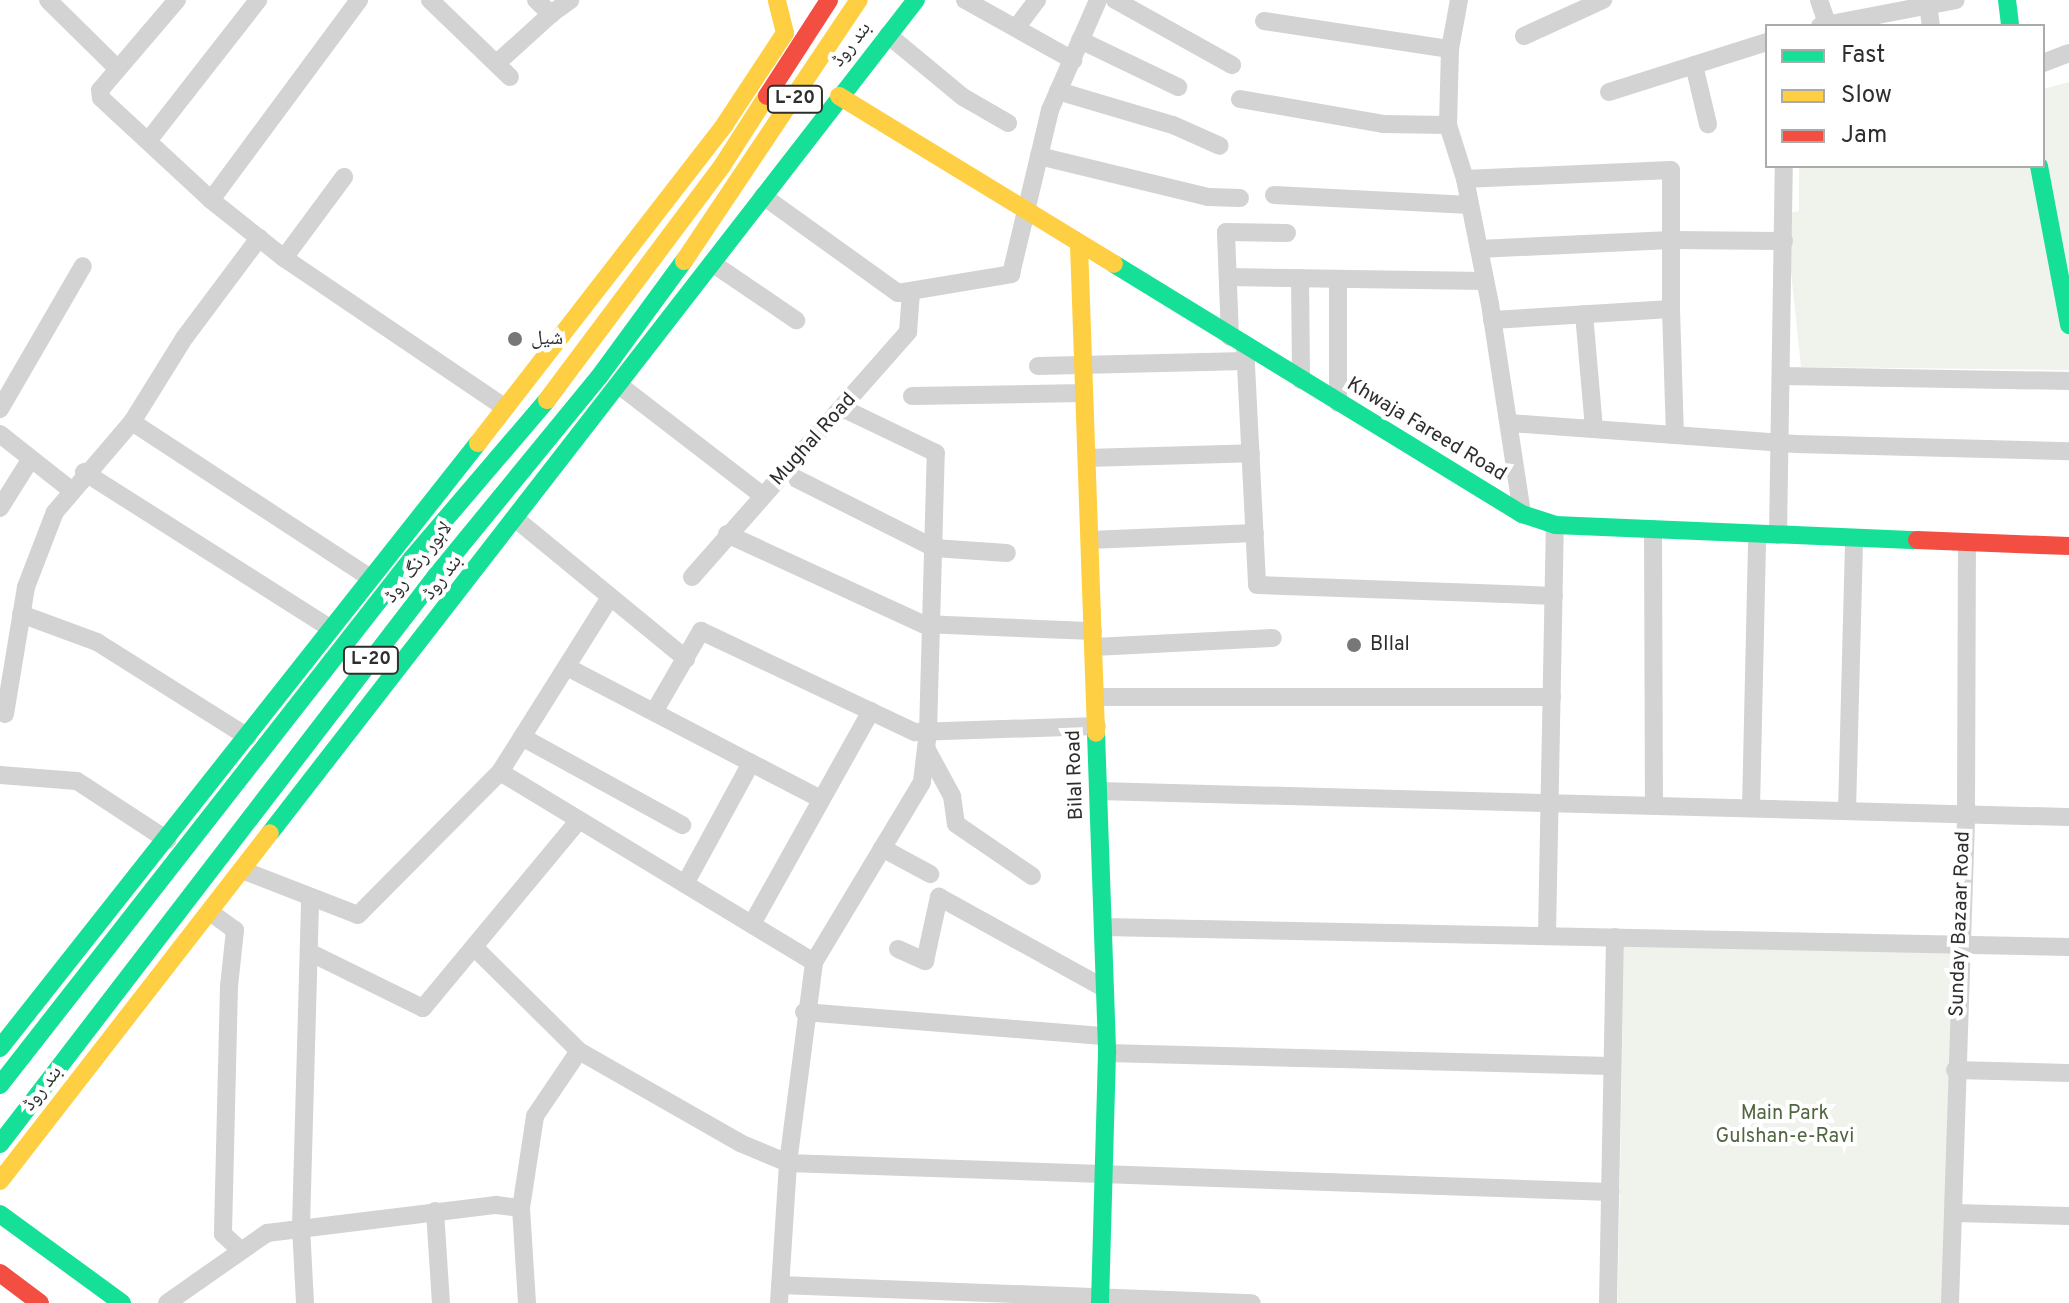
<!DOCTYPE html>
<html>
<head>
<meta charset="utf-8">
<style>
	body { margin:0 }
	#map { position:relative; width:2069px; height:1303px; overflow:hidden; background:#fff; font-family:Overpass,"Noto Naskh Arabic",sans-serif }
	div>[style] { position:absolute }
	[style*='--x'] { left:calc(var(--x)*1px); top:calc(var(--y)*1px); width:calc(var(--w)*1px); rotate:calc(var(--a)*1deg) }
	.green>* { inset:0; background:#f0f3ec; transform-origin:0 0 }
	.street>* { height:18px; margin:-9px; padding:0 9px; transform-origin:9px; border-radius:9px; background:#d3d3d3 }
	.fast>* { height:18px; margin:-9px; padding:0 9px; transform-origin:9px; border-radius:9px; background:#16e098 }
	.slow>* { height:18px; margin:-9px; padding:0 9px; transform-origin:9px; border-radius:9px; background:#ffcf43 }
	.jam>* { height:18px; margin:-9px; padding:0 9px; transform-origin:9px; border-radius:9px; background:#f24e42 }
	.dots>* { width:22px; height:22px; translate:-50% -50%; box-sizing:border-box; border:4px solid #fff; border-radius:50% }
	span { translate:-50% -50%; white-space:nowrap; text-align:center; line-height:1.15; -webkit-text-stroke:8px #fff; paint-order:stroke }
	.shield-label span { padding:2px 6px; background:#fff; border:2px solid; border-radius:6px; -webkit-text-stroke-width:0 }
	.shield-label { font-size:18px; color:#2e2e2e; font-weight:700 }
	.street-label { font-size:20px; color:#2e2e2e }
	.poi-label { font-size:20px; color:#2e2e2e }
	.left { translate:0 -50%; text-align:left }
	.park-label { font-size:20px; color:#4f663e }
	.legend { position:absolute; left:1765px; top:24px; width:280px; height:144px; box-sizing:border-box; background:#fff; border:2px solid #ababab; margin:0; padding:10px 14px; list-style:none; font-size:24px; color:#2e2e2e }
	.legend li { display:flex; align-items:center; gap:16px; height:40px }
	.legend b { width:40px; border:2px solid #ababab }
</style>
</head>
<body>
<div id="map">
	<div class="green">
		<div style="clip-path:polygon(2069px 82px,2069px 370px,1801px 367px,1785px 214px,1799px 211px,1799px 166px,2043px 166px,2043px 89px)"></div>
		<div style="left:1624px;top:943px;width:328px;height:360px;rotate:1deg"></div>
	</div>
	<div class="street">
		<div style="--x:48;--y:0;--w:98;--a:44.6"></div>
		<div style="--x:177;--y:0;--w:118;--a:130.5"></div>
		<div style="--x:100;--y:90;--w:8;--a:83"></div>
		<div style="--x:101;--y:98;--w:150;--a:42.8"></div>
		<div style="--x:211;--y:200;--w:93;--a:38.5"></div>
		<div style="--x:284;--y:258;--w:264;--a:34.1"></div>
		<div style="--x:430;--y:0;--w:111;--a:43.9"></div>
		<div style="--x:536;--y:0;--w:21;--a:43"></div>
		<div style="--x:551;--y:14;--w:24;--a:-36"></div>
		<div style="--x:965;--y:0;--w:124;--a:29.1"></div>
		<div style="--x:1115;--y:0;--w:134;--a:29.1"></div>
		<div style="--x:1459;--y:0;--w:50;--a:100.4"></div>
		<div style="--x:1450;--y:49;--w:76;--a:91.5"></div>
		<div style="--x:1448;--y:125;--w:57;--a:72.5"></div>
		<div style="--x:1465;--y:179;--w:127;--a:78.7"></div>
		<div style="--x:1490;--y:304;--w:212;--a:81.3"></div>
		<div style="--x:1819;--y:0;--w:28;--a:71"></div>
		<div style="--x:1928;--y:5;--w:21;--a:82"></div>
		<div style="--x:1264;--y:21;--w:188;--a:8.6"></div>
		<div style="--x:1820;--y:26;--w:138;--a:-10.8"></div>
		<div style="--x:1016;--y:28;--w:35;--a:-53"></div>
		<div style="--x:888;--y:35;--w:97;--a:39.6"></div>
		<div style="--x:963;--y:97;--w:52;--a:30"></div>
		<div style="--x:1524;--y:36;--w:87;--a:-24.5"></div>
		<div style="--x:1080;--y:40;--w:109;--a:25.6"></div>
		<div style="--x:497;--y:63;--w:73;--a:-42.2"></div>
		<div style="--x:2043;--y:63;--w:28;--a:-21"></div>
		<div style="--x:1694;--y:65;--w:61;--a:76.7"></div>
		<div style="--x:1058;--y:91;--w:120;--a:16.5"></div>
		<div style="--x:1173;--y:125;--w:51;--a:24.1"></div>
		<div style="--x:1609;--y:92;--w:166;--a:-17.6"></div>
		<div style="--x:1240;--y:99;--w:145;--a:9.9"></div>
		<div style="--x:1383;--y:124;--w:65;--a:0.9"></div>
		<div style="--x:148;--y:141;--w:179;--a:-52"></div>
		<div style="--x:1039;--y:156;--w:174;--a:13.6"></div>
		<div style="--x:1208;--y:197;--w:32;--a:2"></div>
		<div style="--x:1465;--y:179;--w:206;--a:-2.5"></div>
		<div style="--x:1671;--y:170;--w:139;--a:90"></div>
		<div style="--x:1274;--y:195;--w:196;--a:2.9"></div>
		<div style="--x:763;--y:196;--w:166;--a:35.7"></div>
		<div style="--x:898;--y:293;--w:115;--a:-9.5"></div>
		<div style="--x:1011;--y:274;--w:169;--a:-76.6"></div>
		<div style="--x:1050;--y:110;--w:120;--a:-66.4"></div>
		<div style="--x:211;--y:200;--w:249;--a:-53.5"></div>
		<div style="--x:1479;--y:249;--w:192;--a:-2.7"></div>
		<div style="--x:1671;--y:240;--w:113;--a:0.5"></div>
		<div style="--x:284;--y:258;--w:101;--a:-53.5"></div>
		<div style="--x:712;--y:263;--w:102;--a:34.2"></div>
		<div style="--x:1228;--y:277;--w:257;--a:0.9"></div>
		<div style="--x:1300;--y:278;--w:102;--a:89.4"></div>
		<div style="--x:1584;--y:314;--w:115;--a:85"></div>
		<div style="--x:1492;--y:320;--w:179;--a:-3.5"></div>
		<div style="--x:1671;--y:309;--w:126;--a:88.2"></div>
		<div style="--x:1230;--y:337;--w:105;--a:-92.2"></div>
		<div style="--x:1226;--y:232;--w:61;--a:0.9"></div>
		<div style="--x:1245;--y:346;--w:239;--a:87.1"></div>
		<div style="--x:1257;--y:585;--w:297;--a:2.1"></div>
		<div style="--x:1038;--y:366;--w:208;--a:-1.4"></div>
		<div style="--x:1783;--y:376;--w:286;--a:1"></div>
		<div style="--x:619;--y:385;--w:182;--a:37.6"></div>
		<div style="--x:912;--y:396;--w:172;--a:-1"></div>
		<div style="--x:1338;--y:403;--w:123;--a:-90"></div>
		<div style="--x:0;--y:409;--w:165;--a:-59.9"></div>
		<div style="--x:132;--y:422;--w:285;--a:33.2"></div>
		<div style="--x:1510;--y:423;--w:287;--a:4.2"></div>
		<div style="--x:1796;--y:444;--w:273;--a:1.5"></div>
		<div style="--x:0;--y:434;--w:90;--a:38.3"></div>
		<div style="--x:1087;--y:458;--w:164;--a:-1.7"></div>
		<div style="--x:84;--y:472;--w:293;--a:32.4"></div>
		<div style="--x:785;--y:473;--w:167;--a:26.7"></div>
		<div style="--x:934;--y:548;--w:73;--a:3.9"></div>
		<div style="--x:0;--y:508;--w:57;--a:-58"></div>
		<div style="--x:517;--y:520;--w:219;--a:39.4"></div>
		<div style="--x:1653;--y:529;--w:277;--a:89.8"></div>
		<div style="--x:727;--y:534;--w:216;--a:24.7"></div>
		<div style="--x:923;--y:624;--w:170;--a:2.4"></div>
		<div style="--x:1778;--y:535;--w:369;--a:-89.1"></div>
		<div style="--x:1090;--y:540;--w:165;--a:-2.4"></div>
		<div style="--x:692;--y:577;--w:327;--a:-48.6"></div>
		<div style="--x:908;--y:332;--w:40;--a:-85.7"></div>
		<div style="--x:21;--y:614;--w:81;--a:20.2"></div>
		<div style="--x:97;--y:642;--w:178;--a:32.2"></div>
		<div style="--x:1094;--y:647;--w:179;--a:-2.9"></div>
		<div style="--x:567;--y:667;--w:286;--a:27.5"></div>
		<div style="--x:1096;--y:697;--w:456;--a:0"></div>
		<div style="--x:654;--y:712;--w:94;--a:-59.9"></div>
		<div style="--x:701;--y:631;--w:237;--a:25.3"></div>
		<div style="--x:915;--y:732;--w:182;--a:-1.9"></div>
		<div style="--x:5;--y:714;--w:129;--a:-80.6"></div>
		<div style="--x:26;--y:587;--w:80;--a:-68.9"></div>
		<div style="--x:55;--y:512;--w:118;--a:-49.5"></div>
		<div style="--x:132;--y:422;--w:100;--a:-58.1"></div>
		<div style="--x:185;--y:337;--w:124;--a:-53.2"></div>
		<div style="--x:522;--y:737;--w:183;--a:28.8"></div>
		<div style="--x:926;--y:748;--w:55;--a:61.6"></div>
		<div style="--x:952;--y:796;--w:28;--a:82"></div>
		<div style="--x:956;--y:824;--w:92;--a:34.4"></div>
		<div style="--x:500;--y:772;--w:367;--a:31.2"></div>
		<div style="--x:0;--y:775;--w:77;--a:4.5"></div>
		<div style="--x:77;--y:781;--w:108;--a:33.2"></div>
		<div style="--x:1099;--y:791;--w:970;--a:1.54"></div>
		<div style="--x:1751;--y:808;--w:274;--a:-88.7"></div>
		<div style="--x:1847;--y:811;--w:272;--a:-88.5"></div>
		<div style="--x:882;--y:848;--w:55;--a:28.4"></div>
		<div style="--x:242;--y:870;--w:124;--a:21.2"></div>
		<div style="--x:358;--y:915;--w:202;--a:-45.2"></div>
		<div style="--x:500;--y:772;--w:207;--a:-57.8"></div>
		<div style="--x:685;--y:884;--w:138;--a:-61.4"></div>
		<div style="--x:210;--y:912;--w:31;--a:36"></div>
		<div style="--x:235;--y:930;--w:56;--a:96.1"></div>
		<div style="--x:229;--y:986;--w:248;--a:91.4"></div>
		<div style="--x:223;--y:1234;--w:23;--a:43"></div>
		<div style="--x:752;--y:924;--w:244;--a:-60.8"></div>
		<div style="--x:1103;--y:927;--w:966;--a:1.19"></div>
		<div style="--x:1547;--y:935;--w:410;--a:-88.9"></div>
		<div style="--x:474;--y:947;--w:148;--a:44.7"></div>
		<div style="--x:898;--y:949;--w:30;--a:24"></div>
		<div style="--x:925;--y:961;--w:66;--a:-77.7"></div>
		<div style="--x:939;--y:897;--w:188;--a:28.9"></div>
		<div style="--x:309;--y:952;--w:127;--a:26.2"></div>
		<div style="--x:423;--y:1008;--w:244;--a:-50.3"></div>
		<div style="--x:804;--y:1012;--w:302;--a:4.6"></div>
		<div style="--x:1107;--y:1053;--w:503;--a:1.48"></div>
		<div style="--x:1955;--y:1070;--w:114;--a:1.5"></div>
		<div style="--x:521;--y:1208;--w:95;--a:86.4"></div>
		<div style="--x:435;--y:1211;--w:92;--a:86.3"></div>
		<div style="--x:1954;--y:1213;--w:115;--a:1.5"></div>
		<div style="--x:780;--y:1285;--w:472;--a:2.2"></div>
		<div style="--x:167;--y:1303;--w:122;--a:-35"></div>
		<div style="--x:267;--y:1233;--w:231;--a:-7"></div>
		<div style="--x:496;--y:1205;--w:25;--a:7"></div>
		<div style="--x:521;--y:1208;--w:93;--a:-81.3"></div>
		<div style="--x:535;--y:1116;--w:78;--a:-55.9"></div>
		<div style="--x:579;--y:1051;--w:185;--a:29.7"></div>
		<div style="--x:740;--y:1143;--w:52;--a:22.6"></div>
		<div style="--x:788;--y:1163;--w:823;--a:2.02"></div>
		<div style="--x:305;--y:1303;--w:77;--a:-93"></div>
		<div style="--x:301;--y:1226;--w:329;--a:-88.4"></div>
		<div style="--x:779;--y:1303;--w:140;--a:-86.3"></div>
		<div style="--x:788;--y:1163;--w:203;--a:-82.6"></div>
		<div style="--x:814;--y:962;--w:210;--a:-59"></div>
		<div style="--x:922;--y:782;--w:50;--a:-83.2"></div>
		<div style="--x:928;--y:732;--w:279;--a:-88.4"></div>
		<div style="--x:936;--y:453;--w:102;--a:-154.4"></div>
		<div style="--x:1608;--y:1303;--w:366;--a:-88.9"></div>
		<div style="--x:1950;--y:1303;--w:489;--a:-88.1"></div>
		<div style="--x:1966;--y:814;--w:270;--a:-89.8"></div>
	</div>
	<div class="fast">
		<div style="--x:2007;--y:0;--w:26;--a:83"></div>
		<div style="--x:2039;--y:166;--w:162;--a:79.3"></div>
		<div style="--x:1114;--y:264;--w:479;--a:31.5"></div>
		<div style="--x:1522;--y:514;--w:35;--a:18"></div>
		<div style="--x:1555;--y:525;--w:362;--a:2.4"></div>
		<div style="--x:1096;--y:733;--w:320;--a:88"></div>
		<div style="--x:1107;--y:1053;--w:250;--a:91.6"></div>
		<div style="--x:270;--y:833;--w:1054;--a:-52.21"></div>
		<div style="--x:0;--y:1048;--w:771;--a:-51.69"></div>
		<div style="--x:0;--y:1085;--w:670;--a:-51.97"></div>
		<div style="--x:413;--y:557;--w:206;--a:-49.5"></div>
		<div style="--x:0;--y:1144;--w:716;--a:-52.49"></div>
		<div style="--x:436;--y:576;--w:257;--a:-50.7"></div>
		<div style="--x:599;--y:377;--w:144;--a:-53.8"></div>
		<div style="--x:0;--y:1214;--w:151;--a:36.1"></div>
	</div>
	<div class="slow">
		<div style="--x:839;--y:96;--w:322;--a:31.4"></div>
		<div style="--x:1079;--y:245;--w:488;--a:88"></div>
		<div style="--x:684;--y:261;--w:314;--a:-56.2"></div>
		<div style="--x:547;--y:400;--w:292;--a:-53.2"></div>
		<div style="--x:722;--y:166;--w:83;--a:-57.3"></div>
		<div style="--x:478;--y:443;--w:403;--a:-52.2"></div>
		<div style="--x:725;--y:124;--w:109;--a:-56.6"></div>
		<div style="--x:785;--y:33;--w:34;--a:-104"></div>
		<div style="--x:0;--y:1181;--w:440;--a:-52.2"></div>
	</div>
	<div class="jam">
		<div style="--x:767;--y:96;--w:114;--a:-57.1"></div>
		<div style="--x:1917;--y:540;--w:152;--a:2.3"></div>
		<div style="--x:0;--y:1273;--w:50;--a:36.9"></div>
	</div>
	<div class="dots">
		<div style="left:515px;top:339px;background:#777"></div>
		<div style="left:1354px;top:645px;background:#777"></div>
	</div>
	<div class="shield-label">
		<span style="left:795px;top:99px">L-20</span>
		<span style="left:371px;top:660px">L-20</span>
	</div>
	<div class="street-label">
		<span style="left:852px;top:45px;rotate:-52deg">بند روڈ</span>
		<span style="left:1426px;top:430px;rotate:31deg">Khwaja Fareed Road</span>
		<span style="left:814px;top:440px;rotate:-48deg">Mughal Road</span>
		<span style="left:419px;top:563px;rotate:-52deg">لاہور رنگ روڈ</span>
		<span style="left:443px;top:578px;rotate:-52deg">بند روڈ</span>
		<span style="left:1076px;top:775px;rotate:-92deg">Bilal Road</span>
		<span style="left:1961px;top:924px;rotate:-88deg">Sunday Bazaar Road</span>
		<span style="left:43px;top:1089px;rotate:-52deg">بند روڈ</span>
	</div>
	<div class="poi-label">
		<span class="left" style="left:531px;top:339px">شیل</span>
		<span class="left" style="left:1370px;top:645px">BIlal</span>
	</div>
	<div class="park-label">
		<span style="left:1785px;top:1126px">Main Park<br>Gulshan-e-Ravi</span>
	</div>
	<ul class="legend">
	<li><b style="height:10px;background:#16e098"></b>Fast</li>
	<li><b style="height:10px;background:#ffcf43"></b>Slow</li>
	<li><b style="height:10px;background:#f24e42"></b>Jam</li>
	</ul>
</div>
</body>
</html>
